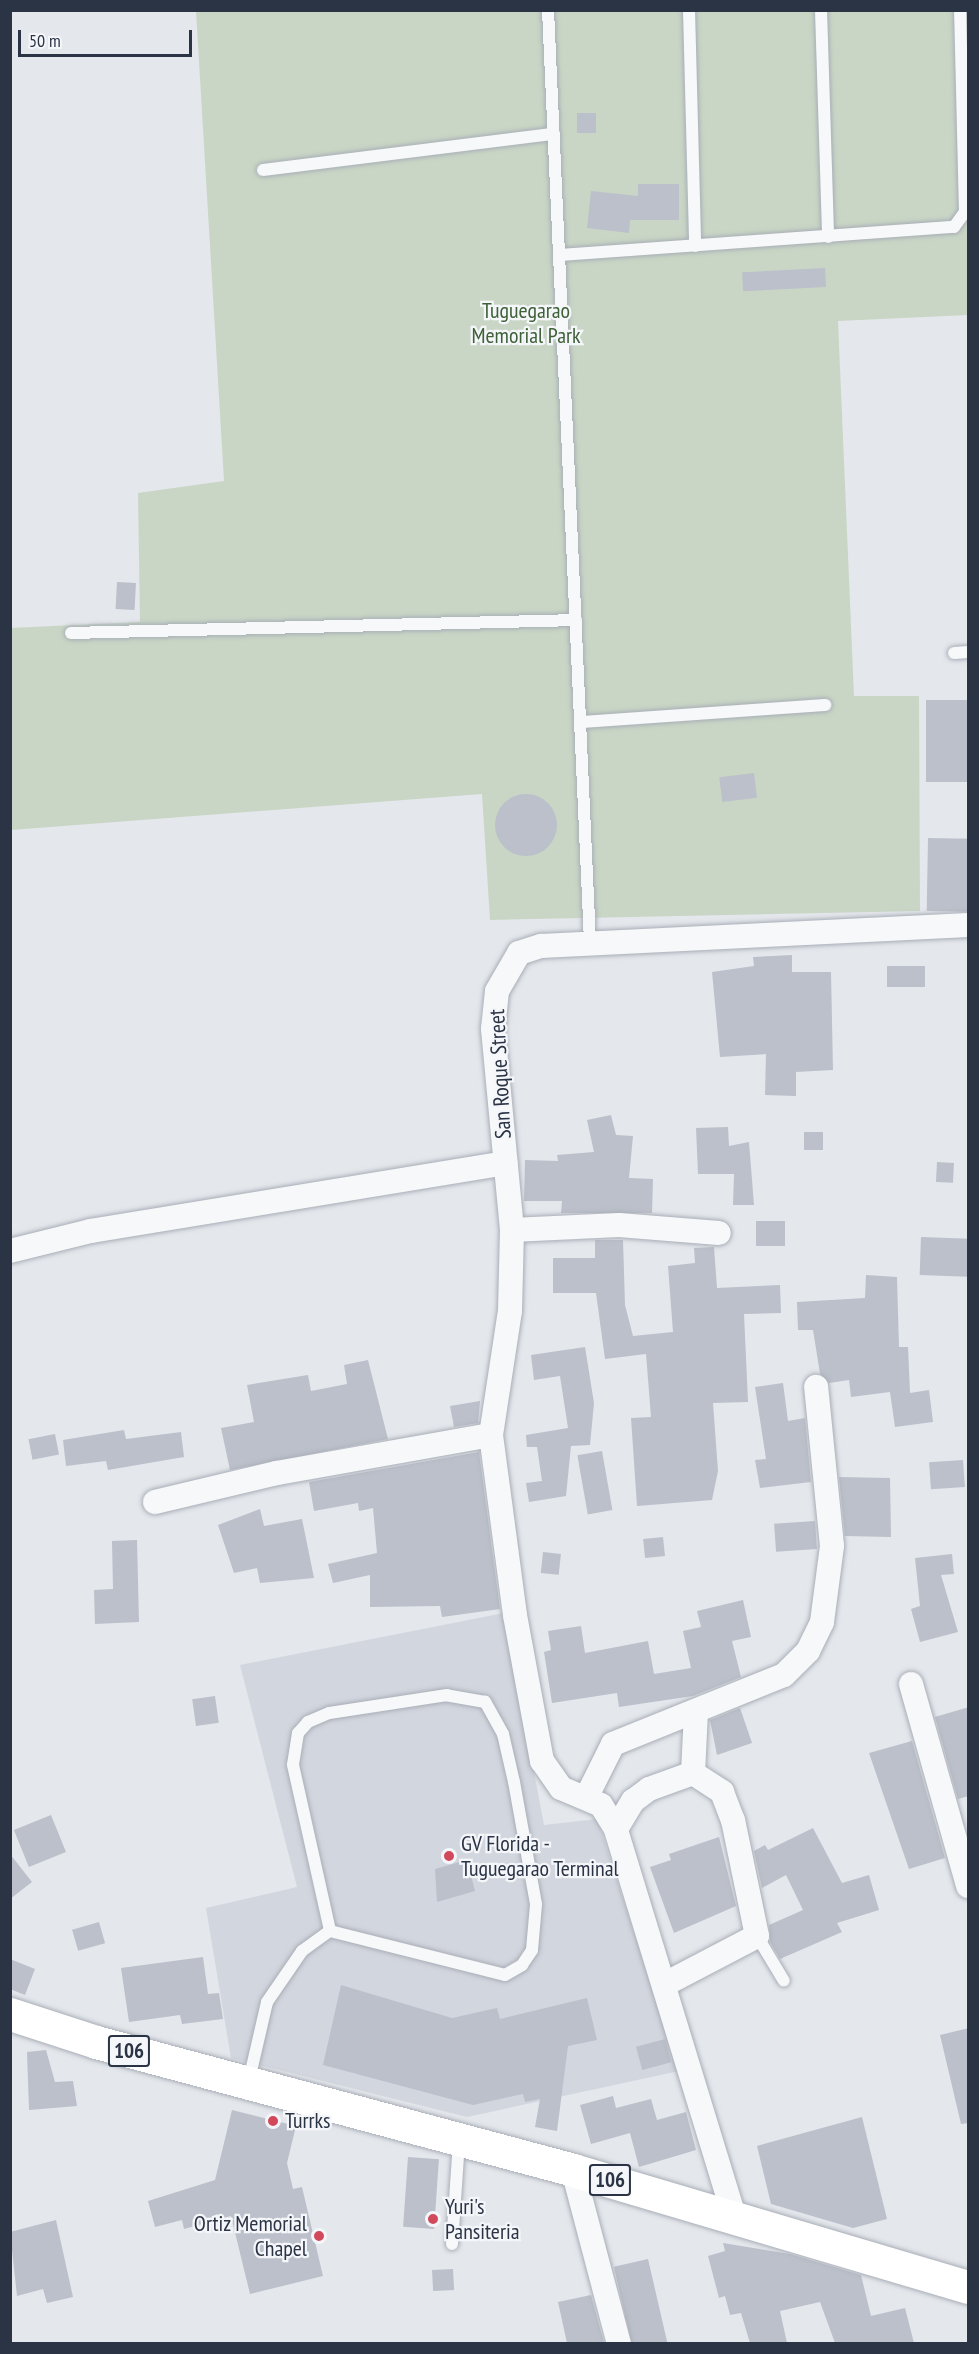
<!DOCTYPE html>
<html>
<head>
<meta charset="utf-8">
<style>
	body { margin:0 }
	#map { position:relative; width:979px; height:2354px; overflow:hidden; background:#e4e7ec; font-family:"PT Sans Narrow",sans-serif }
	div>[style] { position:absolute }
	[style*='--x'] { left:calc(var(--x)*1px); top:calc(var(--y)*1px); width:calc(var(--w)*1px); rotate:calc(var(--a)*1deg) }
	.built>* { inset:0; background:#d2d6de }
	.green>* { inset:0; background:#c9d6c5 }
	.building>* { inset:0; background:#bbc0ca; transform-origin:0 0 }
	.round { border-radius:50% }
	.roads { filter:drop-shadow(0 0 2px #a9aeb7) drop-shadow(0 0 2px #a9aeb7) }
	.lane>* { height:12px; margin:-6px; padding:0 6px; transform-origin:6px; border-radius:6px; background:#f7f8fa }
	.street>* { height:24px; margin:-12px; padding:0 12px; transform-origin:12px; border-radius:12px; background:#f7f8fa }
	.highway>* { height:33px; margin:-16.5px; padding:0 16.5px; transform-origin:16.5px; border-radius:16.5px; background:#fff }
	.dots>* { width:16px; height:16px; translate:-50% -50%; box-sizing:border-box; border:3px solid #f4f6f9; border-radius:50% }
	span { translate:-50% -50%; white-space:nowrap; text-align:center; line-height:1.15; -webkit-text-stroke:4.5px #f4f6f9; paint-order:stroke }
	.shield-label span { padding:2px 4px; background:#f4f6f9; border:2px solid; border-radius:4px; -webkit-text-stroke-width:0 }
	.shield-label { font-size:21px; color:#2b3445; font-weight:700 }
	.park-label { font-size:22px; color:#3f6138 }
	.street-label { font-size:22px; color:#2b3445 }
	.poi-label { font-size:22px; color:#2b3445 }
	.left { translate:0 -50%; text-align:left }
	.right { translate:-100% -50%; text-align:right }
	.frame { position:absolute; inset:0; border:12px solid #2b3445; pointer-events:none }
	.scale { position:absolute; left:18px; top:30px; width:174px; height:27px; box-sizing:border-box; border:3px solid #2b3445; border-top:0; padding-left:8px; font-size:18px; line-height:21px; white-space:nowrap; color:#2b3445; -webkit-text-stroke:4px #f4f6f9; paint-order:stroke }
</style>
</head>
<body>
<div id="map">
	<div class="built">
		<div style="clip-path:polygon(504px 1613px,544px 1825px,597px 1819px,679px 2071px,467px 2117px,231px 2058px,206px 1908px,297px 1887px,240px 1665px)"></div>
	</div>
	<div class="green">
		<div style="clip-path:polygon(196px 11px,968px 11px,968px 315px,838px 321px,854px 696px,919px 696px,920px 911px,490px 920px,482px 794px,11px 830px,10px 628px,140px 622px,138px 493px,224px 481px)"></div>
	</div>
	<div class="building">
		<div style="left:577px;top:113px;width:19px;height:20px"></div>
		<div style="clip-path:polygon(638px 184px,679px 184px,679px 220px,630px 220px,629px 233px,587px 228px,591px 191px,638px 196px)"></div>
		<div style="left:825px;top:268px;width:19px;height:83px;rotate:87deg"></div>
		<div style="left:117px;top:582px;width:19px;height:27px;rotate:3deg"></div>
		<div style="left:926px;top:700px;width:43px;height:82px"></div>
		<div style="left:754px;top:773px;width:25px;height:35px;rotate:83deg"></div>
		<div class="round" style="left:495px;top:794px;width:62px;height:62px"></div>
		<div style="left:928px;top:838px;width:41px;height:73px;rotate:1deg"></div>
		<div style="clip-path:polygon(792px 955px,792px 972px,831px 972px,833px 1070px,796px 1072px,796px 1096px,765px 1095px,766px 1054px,720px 1057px,712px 972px,754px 966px,753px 957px)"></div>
		<div style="left:887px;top:966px;width:38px;height:21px"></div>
		<div style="clip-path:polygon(611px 1115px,616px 1135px,633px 1136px,629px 1178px,653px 1179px,652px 1213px,561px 1213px,562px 1201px,524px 1201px,525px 1160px,558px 1161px,557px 1155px,594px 1152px,587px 1120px)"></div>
		<div style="clip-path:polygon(728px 1127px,729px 1146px,749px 1142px,754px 1205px,733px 1205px,734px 1174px,698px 1174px,696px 1128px)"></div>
		<div style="left:804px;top:1132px;width:19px;height:18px"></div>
		<div style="left:937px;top:1162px;width:17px;height:20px;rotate:3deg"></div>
		<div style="left:756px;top:1221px;width:29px;height:25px"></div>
		<div style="left:921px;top:1237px;width:48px;height:38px;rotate:2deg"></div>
		<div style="clip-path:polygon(595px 1240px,623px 1240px,625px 1305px,633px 1336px,673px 1332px,668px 1266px,695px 1263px,694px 1248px,714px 1247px,717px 1288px,780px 1285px,781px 1313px,744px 1314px,748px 1402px,713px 1403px,718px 1471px,712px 1500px,637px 1506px,631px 1418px,651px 1417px,646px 1354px,605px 1359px,596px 1293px,553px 1293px,553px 1258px,595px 1258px)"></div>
		<div style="clip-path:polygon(866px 1275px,897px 1277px,899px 1347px,908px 1347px,910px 1393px,929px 1390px,933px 1422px,895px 1427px,890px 1392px,851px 1397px,849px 1380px,829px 1383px,820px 1374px,813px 1330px,798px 1330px,797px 1302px,865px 1298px)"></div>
		<div style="clip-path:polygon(585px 1347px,594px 1403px,590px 1445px,571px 1446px,566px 1496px,529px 1502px,526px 1483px,542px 1481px,537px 1447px,527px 1447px,526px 1435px,568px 1428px,560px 1376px,534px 1380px,531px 1355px)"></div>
		<div style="clip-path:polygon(368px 1360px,388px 1439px,230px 1470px,221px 1428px,254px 1422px,247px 1385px,308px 1375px,311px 1391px,347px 1384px,344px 1365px)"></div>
		<div style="clip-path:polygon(783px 1383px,788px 1421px,805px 1418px,811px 1482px,760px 1488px,755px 1460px,766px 1459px,755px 1387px)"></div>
		<div style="clip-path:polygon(480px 1401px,478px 1423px,454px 1427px,450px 1406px)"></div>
		<div style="clip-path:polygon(124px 1430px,126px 1439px,181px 1432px,184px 1457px,108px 1470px,106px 1461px,66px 1466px,63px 1440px)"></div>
		<div style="left:55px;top:1434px;width:21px;height:27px;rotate:79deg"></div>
		<div style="left:602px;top:1451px;width:60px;height:25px;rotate:80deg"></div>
		<div style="clip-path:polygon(479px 1452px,500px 1609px,442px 1617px,440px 1606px,370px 1607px,370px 1575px,333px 1583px,328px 1564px,377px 1553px,373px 1508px,359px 1511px,358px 1503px,314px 1511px,309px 1482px)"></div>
		<div style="left:963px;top:1460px;width:27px;height:34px;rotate:86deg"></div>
		<div style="clip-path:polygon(839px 1477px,890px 1478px,891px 1537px,845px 1536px)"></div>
		<div style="clip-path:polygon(260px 1509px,264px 1526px,302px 1519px,314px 1578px,260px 1583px,257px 1568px,234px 1573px,218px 1525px)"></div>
		<div style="left:815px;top:1521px;width:28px;height:41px;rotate:86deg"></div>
		<div style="left:663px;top:1537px;width:19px;height:20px;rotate:84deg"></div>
		<div style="clip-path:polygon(137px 1540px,139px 1622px,95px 1624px,94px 1590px,113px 1589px,112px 1541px)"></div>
		<div style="left:543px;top:1552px;width:18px;height:21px;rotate:6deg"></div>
		<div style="clip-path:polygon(952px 1554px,954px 1574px,941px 1575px,958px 1632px,920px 1642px,911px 1609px,920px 1606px,915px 1558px)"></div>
		<div style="clip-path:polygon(743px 1600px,751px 1637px,732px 1641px,741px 1677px,693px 1696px,619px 1707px,617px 1693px,552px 1703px,544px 1652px,551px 1650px,548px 1631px,581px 1626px,585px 1653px,648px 1641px,654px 1674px,691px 1668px,683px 1631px,701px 1627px,697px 1611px)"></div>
		<div style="left:215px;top:1696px;width:27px;height:23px;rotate:82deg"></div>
		<div style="clip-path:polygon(969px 1707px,969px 1796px,958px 1799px,935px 1717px)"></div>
		<div style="clip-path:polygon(740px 1708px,752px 1743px,717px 1755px,710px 1720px)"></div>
		<div style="clip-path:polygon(912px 1741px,945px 1858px,909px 1869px,869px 1753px)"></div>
		<div style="left:51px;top:1815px;width:40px;height:40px;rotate:68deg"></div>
		<div style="clip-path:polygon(813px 1828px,842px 1883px,869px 1875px,879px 1910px,837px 1923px,842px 1932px,780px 1959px,770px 1942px,769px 1925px,803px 1910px,786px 1875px,762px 1888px,754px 1851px,765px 1845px,768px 1850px)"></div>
		<div style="clip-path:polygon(719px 1837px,736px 1906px,674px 1933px,650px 1867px,671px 1860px,669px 1854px)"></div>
		<div style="clip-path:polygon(10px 1854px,32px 1882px,10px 1899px)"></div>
		<div style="clip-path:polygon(467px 1860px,475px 1891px,437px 1902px,435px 1869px)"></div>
		<div style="left:99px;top:1922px;width:22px;height:28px;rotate:74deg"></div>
		<div style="clip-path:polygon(203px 1957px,208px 1994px,219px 1993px,223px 2019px,182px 2024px,180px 2015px,129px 2022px,121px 1968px)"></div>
		<div style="clip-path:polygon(10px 1959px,35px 1969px,25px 1995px,10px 1989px)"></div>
		<div style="clip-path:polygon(341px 1985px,452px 2018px,497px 2008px,500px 2019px,587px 1998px,597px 2040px,568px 2046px,557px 2131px,535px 2127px,540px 2099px,525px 2102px,523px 2094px,473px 2105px,323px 2065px)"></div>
		<div style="clip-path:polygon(969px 2028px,969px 2123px,961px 2124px,940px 2035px)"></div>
		<div style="left:665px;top:2039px;width:24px;height:30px;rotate:75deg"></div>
		<div style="clip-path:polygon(46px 2050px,55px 2082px,73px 2081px,77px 2106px,29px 2110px,27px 2052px)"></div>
		<div style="clip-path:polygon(613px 2096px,616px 2108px,651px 2099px,657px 2120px,686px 2112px,696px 2150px,639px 2167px,630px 2133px,591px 2144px,580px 2105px)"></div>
		<div style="clip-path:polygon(232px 2110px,296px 2126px,287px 2163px,293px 2189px,302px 2187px,323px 2276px,250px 2294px,231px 2216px,184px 2229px,182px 2220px,155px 2227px,148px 2201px,215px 2180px)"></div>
		<div style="clip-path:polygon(862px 2117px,887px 2219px,853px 2228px,771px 2204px,757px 2146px)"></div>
		<div style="left:408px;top:2157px;width:31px;height:70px;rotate:4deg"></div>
		<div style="clip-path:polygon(56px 2220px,73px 2297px,47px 2303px,43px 2289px,17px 2296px,10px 2232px)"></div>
		<div style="clip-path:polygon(723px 2243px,790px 2254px,861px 2275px,871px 2316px,905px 2308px,914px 2343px,835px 2343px,820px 2302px,780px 2311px,787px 2343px,750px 2343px,741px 2313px,730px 2315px,725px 2296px,719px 2298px,708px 2256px,725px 2251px)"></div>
		<div style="left:648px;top:2259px;width:86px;height:35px;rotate:77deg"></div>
		<div style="left:453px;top:2269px;width:21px;height:21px;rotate:87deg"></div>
		<div style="clip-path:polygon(591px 2295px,604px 2343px,567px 2343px,558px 2302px)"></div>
	</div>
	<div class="roads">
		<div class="lane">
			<div style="--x:548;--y:10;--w:934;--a:87.42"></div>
			<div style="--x:689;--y:10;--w:236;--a:88.5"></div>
			<div style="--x:821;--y:10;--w:227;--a:88.2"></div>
			<div style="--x:263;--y:170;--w:293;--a:-7.1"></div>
			<div style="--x:560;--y:255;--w:395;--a:-4.1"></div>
			<div style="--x:954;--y:227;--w:19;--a:-54"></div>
			<div style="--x:965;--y:212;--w:202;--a:-91.4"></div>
			<div style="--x:71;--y:633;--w:505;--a:-1.47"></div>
			<div style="--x:954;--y:653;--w:14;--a:-4"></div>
			<div style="--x:581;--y:722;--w:245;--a:-4"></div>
			<div style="--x:757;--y:1936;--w:52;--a:59"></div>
			<div style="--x:249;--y:2080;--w:80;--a:-77"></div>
			<div style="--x:267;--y:2002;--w:62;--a:-55.5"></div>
			<div style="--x:302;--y:1951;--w:34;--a:-36"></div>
			<div style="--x:330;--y:1931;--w:180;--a:14.1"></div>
			<div style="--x:505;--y:1975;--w:20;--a:-30"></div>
			<div style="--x:522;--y:1965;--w:18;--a:-56"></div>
			<div style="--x:532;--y:1950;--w:46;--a:-85"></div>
			<div style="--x:536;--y:1904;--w:124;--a:-100.2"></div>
			<div style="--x:514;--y:1782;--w:49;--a:-102.9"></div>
			<div style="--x:503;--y:1734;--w:37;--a:-119"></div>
			<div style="--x:485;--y:1702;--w:39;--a:-170"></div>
			<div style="--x:447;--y:1695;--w:119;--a:171.3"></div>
			<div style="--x:329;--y:1713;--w:23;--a:157"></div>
			<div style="--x:308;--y:1722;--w:15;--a:132"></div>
			<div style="--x:298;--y:1733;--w:32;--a:99"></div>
			<div style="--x:293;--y:1765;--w:170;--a:77.4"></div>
			<div style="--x:452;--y:2244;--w:102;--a:-86.1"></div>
		</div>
		<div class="street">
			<div style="--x:512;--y:1230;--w:107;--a:-2.7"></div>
			<div style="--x:619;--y:1225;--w:100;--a:4.6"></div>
			<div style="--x:10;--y:1251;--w:83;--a:-13.9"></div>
			<div style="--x:91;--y:1231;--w:420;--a:-9.3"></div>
			<div style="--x:155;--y:1502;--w:125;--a:-13.4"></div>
			<div style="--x:277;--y:1473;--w:217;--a:-10.1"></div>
			<div style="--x:911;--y:1684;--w:210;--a:74.2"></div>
			<div style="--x:693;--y:1773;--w:62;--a:-87.2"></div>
			<div style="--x:587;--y:1796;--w:58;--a:-63.4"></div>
			<div style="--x:613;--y:1744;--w:184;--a:-22"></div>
			<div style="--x:784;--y:1675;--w:34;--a:-45"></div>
			<div style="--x:808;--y:1651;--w:32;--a:-64"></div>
			<div style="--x:822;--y:1622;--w:77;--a:-82.5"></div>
			<div style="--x:832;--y:1546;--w:160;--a:-95.7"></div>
			<div style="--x:616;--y:1829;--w:33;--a:-59"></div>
			<div style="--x:633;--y:1801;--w:20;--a:-37"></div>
			<div style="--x:649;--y:1789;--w:47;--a:-20"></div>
			<div style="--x:693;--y:1773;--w:35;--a:33"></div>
			<div style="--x:722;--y:1792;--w:30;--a:69"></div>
			<div style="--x:733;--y:1820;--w:118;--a:78.3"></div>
			<div style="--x:757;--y:1936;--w:102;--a:152.4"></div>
			<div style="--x:573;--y:2170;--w:180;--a:75.2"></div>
			<div style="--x:734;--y:2216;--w:405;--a:-107"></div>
			<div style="--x:616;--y:1829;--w:28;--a:-122"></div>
			<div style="--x:601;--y:1805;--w:43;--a:-157"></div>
			<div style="--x:561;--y:1788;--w:33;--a:-125"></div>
			<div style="--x:542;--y:1761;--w:148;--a:-100.5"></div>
			<div style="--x:515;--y:1615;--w:182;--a:-97.6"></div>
			<div style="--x:491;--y:1435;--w:125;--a:-81.3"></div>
			<div style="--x:510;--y:1311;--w:81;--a:-88.6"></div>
			<div style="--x:512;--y:1230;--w:202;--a:-95.4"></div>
			<div style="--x:493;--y:1029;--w:38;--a:-84"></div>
			<div style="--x:497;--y:991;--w:44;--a:-59.9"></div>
			<div style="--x:519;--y:953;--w:23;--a:-18"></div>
			<div style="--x:541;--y:946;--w:428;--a:-2.8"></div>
		</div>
		<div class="highway">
			<div style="--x:10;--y:2014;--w:90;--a:18"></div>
			<div style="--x:96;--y:2042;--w:494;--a:15"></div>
			<div style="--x:573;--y:2170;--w:412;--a:16.5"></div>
		</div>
	</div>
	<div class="dots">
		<div style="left:449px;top:1856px;background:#d1495b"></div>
		<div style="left:273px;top:2121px;background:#d1495b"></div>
		<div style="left:433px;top:2219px;background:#d1495b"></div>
		<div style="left:319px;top:2236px;background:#d1495b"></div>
	</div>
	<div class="shield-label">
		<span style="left:129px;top:2051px">106</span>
		<span style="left:610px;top:2180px">106</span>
	</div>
	<div class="park-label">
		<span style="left:526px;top:323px">Tuguegarao<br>Memorial Park</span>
	</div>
	<div class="street-label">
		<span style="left:500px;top:1074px;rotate:-93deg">San Roque Street</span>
	</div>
	<div class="poi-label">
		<span class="left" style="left:461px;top:1856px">GV Florida -<br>Tuguegarao Terminal</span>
		<span class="left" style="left:285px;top:2121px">Turrks</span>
		<span class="left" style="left:445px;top:2219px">Yuri's<br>Pansiteria</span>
		<span class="right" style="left:307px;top:2236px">Ortiz Memorial<br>Chapel</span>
	</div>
	<div class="frame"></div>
	<div class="scale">50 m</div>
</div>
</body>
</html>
